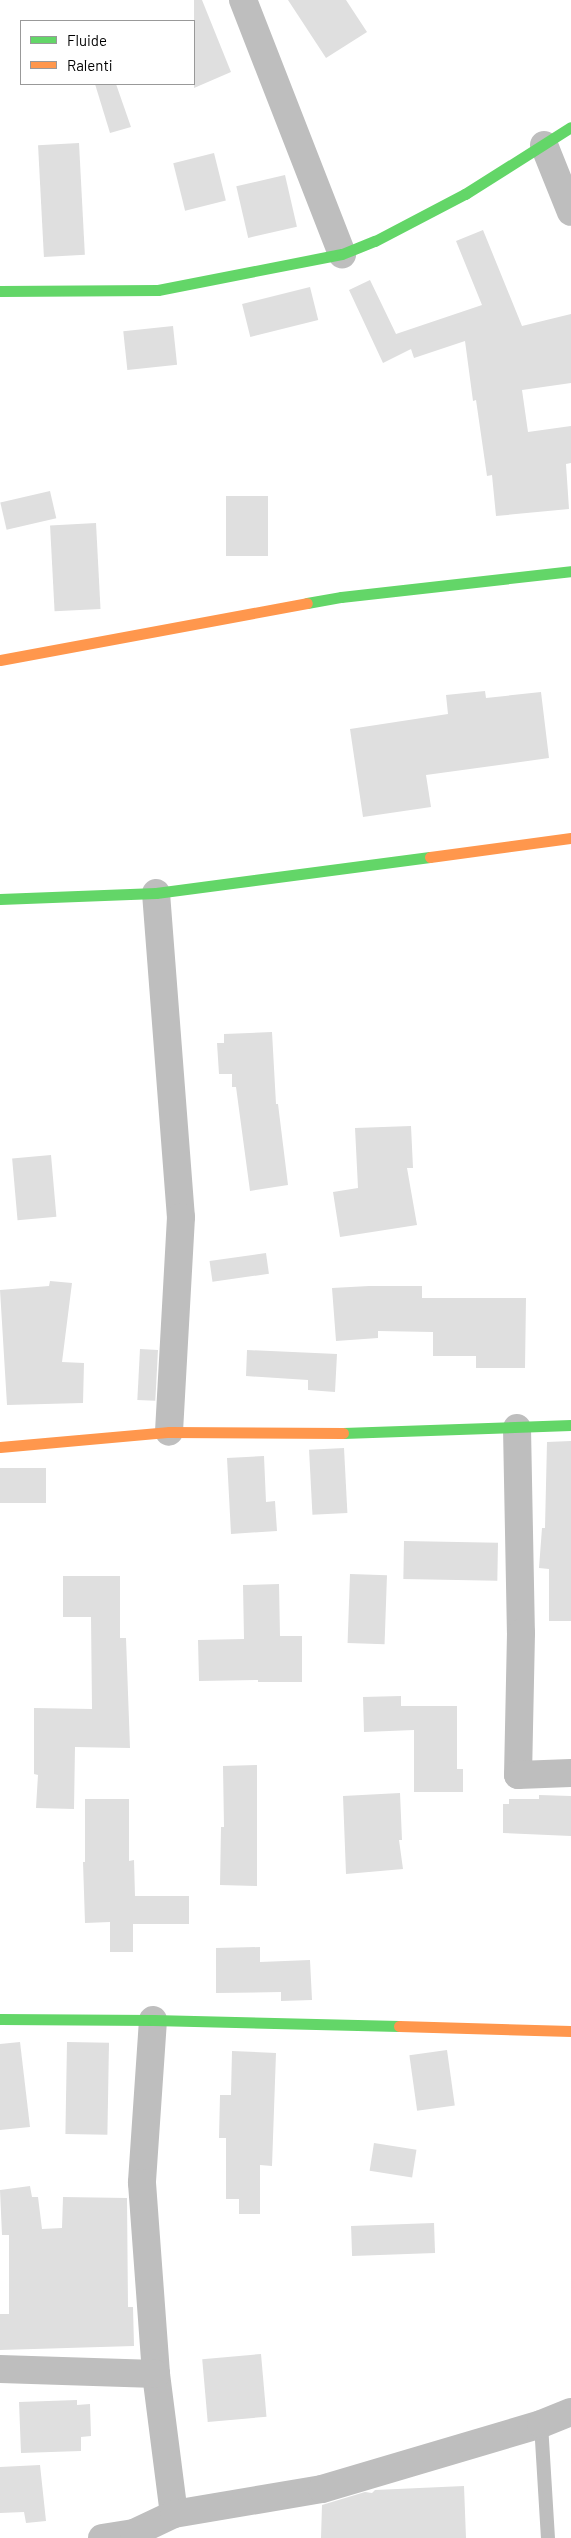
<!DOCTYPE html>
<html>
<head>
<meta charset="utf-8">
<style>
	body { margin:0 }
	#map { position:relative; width:571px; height:2538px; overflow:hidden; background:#fff; font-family:Barlow,sans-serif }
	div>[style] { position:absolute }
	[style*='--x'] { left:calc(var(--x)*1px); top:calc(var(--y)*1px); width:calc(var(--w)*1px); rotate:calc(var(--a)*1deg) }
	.building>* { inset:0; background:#dfdfdf; transform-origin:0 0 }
	.lane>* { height:14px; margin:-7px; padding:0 7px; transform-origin:7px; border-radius:7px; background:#bebebe }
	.street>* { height:28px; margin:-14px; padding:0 14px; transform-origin:14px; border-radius:14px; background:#bebebe }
	.fast>* { height:11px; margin:-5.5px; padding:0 5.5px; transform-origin:5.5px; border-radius:5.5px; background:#63d668 }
	.slow>* { height:11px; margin:-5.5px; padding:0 5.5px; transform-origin:5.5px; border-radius:5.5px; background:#ff974d }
	span { translate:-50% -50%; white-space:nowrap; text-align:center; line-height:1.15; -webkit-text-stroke:4px #fff; paint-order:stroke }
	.legend { position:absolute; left:20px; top:20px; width:175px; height:65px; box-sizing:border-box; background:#fff; border:1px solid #999; margin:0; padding:6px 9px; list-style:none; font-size:15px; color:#000 }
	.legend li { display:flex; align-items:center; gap:10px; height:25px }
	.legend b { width:25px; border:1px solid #999 }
</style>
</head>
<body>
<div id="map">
	<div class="building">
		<div style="clip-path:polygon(194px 0,202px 0,231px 72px,194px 88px)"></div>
		<div style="clip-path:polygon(288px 0,346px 0,367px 32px,326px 58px)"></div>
		<div style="clip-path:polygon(95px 84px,116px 84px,131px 127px,110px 133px)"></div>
		<div style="left:79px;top:143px;width:112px;height:41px;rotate:87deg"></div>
		<div style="left:214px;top:153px;width:49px;height:42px;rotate:76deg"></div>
		<div style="left:285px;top:175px;width:53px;height:50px;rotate:77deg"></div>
		<div style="clip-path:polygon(483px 230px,522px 326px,571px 314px,571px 383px,522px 390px,528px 432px,571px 426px,571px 463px,566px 464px,569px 509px,496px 516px,492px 475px,487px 476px,476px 400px,473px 401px,465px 341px,414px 358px,411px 349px,383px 363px,349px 290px,370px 280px,396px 334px,482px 305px,456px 241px)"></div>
		<div style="left:310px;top:287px;width:34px;height:70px;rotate:76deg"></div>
		<div style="left:173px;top:326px;width:39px;height:50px;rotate:84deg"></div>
		<div style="left:50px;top:491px;width:28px;height:51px;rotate:77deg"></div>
		<div style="left:226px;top:496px;width:42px;height:60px"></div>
		<div style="left:96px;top:523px;width:86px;height:46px;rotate:87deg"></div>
		<div style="clip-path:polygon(485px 691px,486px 698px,541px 692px,549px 758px,426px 775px,431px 807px,363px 817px,350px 729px,448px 714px,446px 695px)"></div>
		<div style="clip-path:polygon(272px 1032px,276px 1104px,278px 1104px,288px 1185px,250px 1191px,236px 1087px,232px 1087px,232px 1074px,219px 1074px,217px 1043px,224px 1043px,224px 1034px)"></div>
		<div style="clip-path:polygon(411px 1126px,413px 1168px,407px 1168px,417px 1225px,340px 1237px,333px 1192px,358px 1188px,355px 1128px)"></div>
		<div style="left:51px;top:1155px;width:62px;height:39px;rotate:85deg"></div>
		<div style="left:266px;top:1253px;width:21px;height:57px;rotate:82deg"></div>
		<div style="clip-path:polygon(50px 1281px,72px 1283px,62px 1362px,84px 1363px,83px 1403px,7px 1405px,0 1290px,49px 1286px)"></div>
		<div style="clip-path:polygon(369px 1286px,422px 1286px,422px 1298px,526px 1298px,525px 1368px,476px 1368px,476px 1356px,433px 1356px,433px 1332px,378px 1331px,378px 1338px,336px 1341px,332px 1288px)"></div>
		<div style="left:140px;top:1349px;width:18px;height:51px;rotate:3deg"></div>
		<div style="clip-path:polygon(247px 1350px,337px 1354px,335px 1392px,308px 1390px,308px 1380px,246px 1376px)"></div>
		<div style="clip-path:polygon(571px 1441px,571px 1621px,549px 1621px,549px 1569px,539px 1568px,542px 1528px,545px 1528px,547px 1442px)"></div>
		<div style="left:344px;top:1448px;width:65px;height:35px;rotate:87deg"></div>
		<div style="clip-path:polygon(264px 1456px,266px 1502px,275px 1501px,277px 1531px,231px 1534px,227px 1458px)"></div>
		<div style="left:0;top:1468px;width:46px;height:35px"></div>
		<div style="left:404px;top:1541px;width:94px;height:38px;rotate:1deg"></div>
		<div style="left:350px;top:1574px;width:37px;height:69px;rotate:2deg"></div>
		<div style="clip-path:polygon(63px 1576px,120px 1576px,120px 1638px,126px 1638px,130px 1748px,75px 1747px,74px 1809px,36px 1808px,38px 1775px,34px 1774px,34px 1708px,92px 1709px,91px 1617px,63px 1617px)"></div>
		<div style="clip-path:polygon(279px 1584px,280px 1636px,302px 1636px,302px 1682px,258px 1682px,258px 1680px,199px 1681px,198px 1640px,244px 1639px,243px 1585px)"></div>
		<div style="clip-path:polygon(401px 1696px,401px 1706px,457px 1706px,457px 1769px,463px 1769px,463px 1792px,414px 1792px,414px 1730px,364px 1732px,363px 1697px)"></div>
		<div style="clip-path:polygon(257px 1765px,257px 1886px,220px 1885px,221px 1827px,224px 1827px,223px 1766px)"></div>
		<div style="clip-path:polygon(400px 1793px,402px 1840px,399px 1840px,403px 1869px,346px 1874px,343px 1796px)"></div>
		<div style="clip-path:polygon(539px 1795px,571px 1796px,571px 1836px,503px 1833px,503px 1804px,509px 1804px,509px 1799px,539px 1799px)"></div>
		<div style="clip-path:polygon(85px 1799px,129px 1799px,129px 1861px,134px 1860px,135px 1896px,189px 1896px,189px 1924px,133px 1924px,133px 1952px,110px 1952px,110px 1922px,85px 1923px,83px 1862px,85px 1862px)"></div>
		<div style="clip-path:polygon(260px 1947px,260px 1962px,310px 1960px,312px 2000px,281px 2001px,281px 1992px,216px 1993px,216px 1948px)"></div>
		<div style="clip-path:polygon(20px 2042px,30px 2127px,0 2130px,0 2044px)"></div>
		<div style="left:67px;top:2042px;width:42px;height:92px;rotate:1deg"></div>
		<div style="left:447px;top:2050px;width:56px;height:38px;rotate:82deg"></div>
		<div style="clip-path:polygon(232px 2051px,276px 2053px,272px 2166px,260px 2165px,260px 2214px,239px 2214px,239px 2199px,226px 2199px,226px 2138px,219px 2138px,220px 2095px,231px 2095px)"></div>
		<div style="left:374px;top:2143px;width:43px;height:28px;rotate:9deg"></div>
		<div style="clip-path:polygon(30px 2186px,32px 2197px,38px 2197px,42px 2229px,62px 2228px,63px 2197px,127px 2198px,128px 2307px,133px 2307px,134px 2346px,0 2350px,0 2314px,9px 2314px,9px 2235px,2px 2235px,0 2190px)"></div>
		<div style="left:434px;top:2223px;width:30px;height:83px;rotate:88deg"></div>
		<div style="left:261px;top:2354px;width:63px;height:59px;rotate:85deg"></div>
		<div style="clip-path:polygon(77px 2400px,77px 2405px,90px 2404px,91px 2436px,81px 2437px,81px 2451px,21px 2453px,19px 2402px)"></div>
		<div style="clip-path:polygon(40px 2465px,46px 2521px,26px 2523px,24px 2512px,0 2513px,0 2467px)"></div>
		<div style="clip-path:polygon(464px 2486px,466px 2538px,321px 2538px,322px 2505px,365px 2492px,372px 2493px,375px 2490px)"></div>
	</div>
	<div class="lane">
		<div style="--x:541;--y:2424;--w:114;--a:86.5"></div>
	</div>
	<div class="street">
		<div style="--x:243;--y:0;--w:273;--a:68.7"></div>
		<div style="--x:544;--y:145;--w:72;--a:68.1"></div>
		<div style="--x:156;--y:893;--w:325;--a:85.6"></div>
		<div style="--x:181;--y:1217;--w:215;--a:93.2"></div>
		<div style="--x:517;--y:1428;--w:205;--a:88.9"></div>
		<div style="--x:521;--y:1633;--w:142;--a:91.2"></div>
		<div style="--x:518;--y:1775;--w:53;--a:-2.2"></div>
		<div style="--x:153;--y:2020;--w:163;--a:93.9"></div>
		<div style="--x:142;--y:2183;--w:192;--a:85.8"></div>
		<div style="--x:156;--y:2374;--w:141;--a:82.7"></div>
		<div style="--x:0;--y:2369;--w:156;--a:1.8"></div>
		<div style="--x:102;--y:2538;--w:32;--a:-9"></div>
		<div style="--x:134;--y:2533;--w:44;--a:-25.4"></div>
		<div style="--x:174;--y:2514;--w:150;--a:-9.6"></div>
		<div style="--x:322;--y:2489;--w:228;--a:-16.5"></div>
		<div style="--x:541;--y:2424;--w:32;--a:-22"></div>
	</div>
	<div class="fast">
		<div style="--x:0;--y:291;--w:158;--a:-0.4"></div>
		<div style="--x:158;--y:290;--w:187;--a:-11.1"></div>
		<div style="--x:342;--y:254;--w:35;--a:-22"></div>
		<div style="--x:375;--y:241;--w:102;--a:-27.6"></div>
		<div style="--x:465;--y:194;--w:125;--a:-32.3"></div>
		<div style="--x:307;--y:603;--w:35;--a:-10"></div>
		<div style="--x:341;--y:597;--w:231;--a:-6.4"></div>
		<div style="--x:0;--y:899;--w:156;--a:-2.2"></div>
		<div style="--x:156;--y:893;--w:276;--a:-7.5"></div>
		<div style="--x:343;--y:1433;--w:228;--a:-2"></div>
		<div style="--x:0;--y:2019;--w:153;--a:0.4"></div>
		<div style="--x:153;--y:2020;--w:246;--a:1.4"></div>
	</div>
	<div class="slow">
		<div style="--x:0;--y:660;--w:312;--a:-10.5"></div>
		<div style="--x:430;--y:857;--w:142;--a:-7.7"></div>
		<div style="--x:0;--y:1447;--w:170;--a:-5.1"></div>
		<div style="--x:169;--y:1432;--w:174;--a:0.3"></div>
		<div style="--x:399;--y:2026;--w:172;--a:1.7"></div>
	</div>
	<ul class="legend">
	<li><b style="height:6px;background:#63d668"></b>Fluide</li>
	<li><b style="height:6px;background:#ff974d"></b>Ralenti</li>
	</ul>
</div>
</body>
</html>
